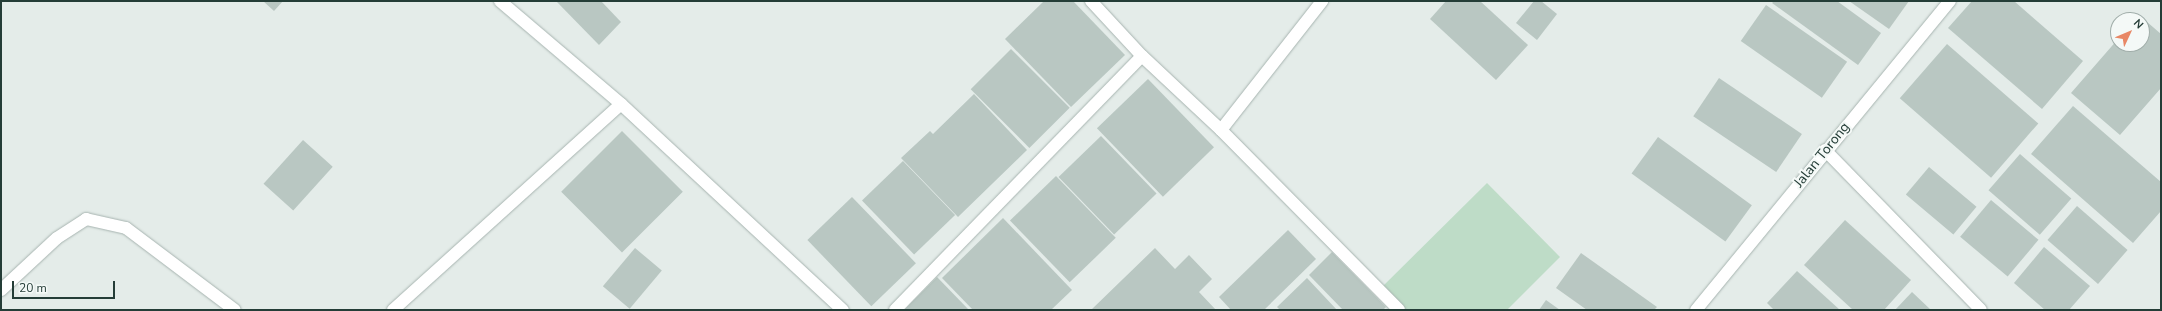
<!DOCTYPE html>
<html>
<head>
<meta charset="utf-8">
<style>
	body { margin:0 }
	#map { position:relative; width:2162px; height:311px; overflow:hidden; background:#e4ece9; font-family:"Nunito Sans",sans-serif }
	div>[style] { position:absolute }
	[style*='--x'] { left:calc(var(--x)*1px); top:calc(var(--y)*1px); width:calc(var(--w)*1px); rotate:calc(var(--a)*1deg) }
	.green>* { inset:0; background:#bedcc7 }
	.building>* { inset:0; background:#b9c7c2; transform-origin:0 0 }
	.roads { filter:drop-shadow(0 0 1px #a7b4b0) drop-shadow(0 0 1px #a7b4b0) }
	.street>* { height:12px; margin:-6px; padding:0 6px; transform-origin:6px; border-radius:6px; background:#fff }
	span { translate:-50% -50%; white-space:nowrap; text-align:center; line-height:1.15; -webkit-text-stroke:4px #f4f9f7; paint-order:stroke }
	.street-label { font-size:14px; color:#243d37 }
	.frame { position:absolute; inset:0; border:2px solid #243d37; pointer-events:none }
	.north { position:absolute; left:2110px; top:12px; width:40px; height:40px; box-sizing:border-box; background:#f4f9f7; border:1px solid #a1aeaa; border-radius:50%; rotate:46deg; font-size:11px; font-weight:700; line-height:16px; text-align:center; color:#243d37 }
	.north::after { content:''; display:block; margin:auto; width:14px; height:18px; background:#e88866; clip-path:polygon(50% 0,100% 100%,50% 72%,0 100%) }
	.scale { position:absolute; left:12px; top:281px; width:103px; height:18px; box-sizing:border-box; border:2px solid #243d37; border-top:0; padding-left:5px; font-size:12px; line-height:14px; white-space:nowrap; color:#243d37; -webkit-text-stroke:3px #f4f9f7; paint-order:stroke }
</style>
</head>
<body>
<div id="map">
	<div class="green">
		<div style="clip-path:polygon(1487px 183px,1560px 257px,1507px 310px,1401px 310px,1380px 289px)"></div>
	</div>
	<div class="building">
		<div style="clip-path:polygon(263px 1px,283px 1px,274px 11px)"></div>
		<div style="clip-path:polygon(556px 1px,601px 1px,621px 22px,599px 45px)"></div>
		<div style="clip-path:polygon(1044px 1px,1073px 1px,1125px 55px,1071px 107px,1005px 39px)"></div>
		<div style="clip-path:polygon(1446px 1px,1480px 1px,1528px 45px,1496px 80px,1430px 19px)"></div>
		<div style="clip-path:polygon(1534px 1px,1541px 1px,1557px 14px,1537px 40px,1516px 23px)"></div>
		<div style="clip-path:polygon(1774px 1px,1837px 1px,1881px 33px,1858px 65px,1772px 3px)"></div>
		<div style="clip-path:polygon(1849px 1px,1909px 1px,1889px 29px)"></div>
		<div style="clip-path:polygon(1972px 1px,2014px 1px,2083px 61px,2042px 109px,1948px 28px)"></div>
		<div style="left:1766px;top:5px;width:99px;height:44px;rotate:35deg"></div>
		<div style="clip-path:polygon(2139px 15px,2161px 34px,2161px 88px,2120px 135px,2071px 93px,2118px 39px,2118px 44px,2142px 44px,2142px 20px,2134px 20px)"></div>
		<div style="left:1947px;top:44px;width:121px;height:72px;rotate:41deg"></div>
		<div style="left:1011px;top:49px;width:83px;height:57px;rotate:45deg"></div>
		<div style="left:1719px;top:78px;width:100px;height:46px;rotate:34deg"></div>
		<div style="left:1148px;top:79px;width:95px;height:71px;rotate:46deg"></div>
		<div style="clip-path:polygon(974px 94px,1027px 150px,958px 217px,901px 158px,930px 131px,933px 134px)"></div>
		<div style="clip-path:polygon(2073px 106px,2161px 182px,2161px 211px,2133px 243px,2031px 154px)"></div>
		<div style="left:622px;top:131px;width:86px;height:86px;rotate:45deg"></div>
		<div style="left:1101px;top:136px;width:80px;height:59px;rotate:46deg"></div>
		<div style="left:1658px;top:137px;width:116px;height:45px;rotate:36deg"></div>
		<div style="left:303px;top:140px;width:40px;height:59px;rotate:42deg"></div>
		<div style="left:2020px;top:154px;width:68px;height:48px;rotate:41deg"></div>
		<div style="left:903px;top:161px;width:75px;height:57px;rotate:46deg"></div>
		<div style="left:1929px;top:167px;width:62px;height:36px;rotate:40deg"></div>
		<div style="left:1056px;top:176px;width:86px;height:64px;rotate:46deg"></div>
		<div style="left:852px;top:197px;width:92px;height:62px;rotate:46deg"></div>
		<div style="left:1991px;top:200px;width:62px;height:48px;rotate:40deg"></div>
		<div style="left:2077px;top:206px;width:67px;height:45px;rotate:41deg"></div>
		<div style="clip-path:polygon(1003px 218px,1072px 290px,1051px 310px,973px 310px,942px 278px)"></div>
		<div style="clip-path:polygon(1845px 220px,1911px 280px,1884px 310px,1853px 310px,1804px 265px)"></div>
		<div style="clip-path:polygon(1288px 230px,1316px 259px,1264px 310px,1231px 310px,1219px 297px)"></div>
		<div style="clip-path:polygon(2044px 247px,2090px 286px,2069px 310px,2045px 310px,2014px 283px)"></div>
		<div style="left:635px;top:248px;width:35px;height:50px;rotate:40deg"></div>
		<div style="clip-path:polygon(1155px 248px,1175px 269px,1189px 255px,1212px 279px,1199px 292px,1216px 310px,1091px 310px)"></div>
		<div style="clip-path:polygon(1332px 252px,1386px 307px,1383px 310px,1343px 310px,1309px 275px)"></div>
		<div style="clip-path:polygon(1581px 253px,1657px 307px,1654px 310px,1587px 310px,1556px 288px)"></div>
		<div style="clip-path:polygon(1797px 271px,1840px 310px,1774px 310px,1767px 303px)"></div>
		<div style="clip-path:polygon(937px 277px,969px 310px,904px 310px)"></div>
		<div style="clip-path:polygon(1307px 278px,1337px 310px,1280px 310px,1277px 307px)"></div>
		<div style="clip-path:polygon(1912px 292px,1931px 310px,1895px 310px)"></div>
		<div style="clip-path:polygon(1546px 300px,1560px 310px,1539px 310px)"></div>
	</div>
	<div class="roads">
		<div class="street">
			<div style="--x:500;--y:1;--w:159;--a:40.4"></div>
			<div style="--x:621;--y:104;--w:303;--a:42.9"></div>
			<div style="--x:1091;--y:1;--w:75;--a:47.2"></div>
			<div style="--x:1142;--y:56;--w:108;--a:43.1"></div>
			<div style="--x:1221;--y:130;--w:253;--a:45.3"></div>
			<div style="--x:1221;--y:130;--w:164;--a:-51.9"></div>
			<div style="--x:1825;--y:150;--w:223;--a:45.7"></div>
			<div style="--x:1;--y:290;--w:76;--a:-42.9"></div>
			<div style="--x:57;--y:238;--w:35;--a:-33"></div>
			<div style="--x:86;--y:219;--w:41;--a:12.7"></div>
			<div style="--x:126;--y:228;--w:136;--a:37"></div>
			<div style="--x:393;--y:310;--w:307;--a:-42.1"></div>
			<div style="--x:895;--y:310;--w:354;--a:-45.8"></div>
			<div style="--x:1696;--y:310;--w:400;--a:-50.6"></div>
		</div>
	</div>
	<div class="street-label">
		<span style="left:1822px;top:155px;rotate:-51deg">Jalan Torong</span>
	</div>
	<div class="frame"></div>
	<div class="north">N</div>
	<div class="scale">20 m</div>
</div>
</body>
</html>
